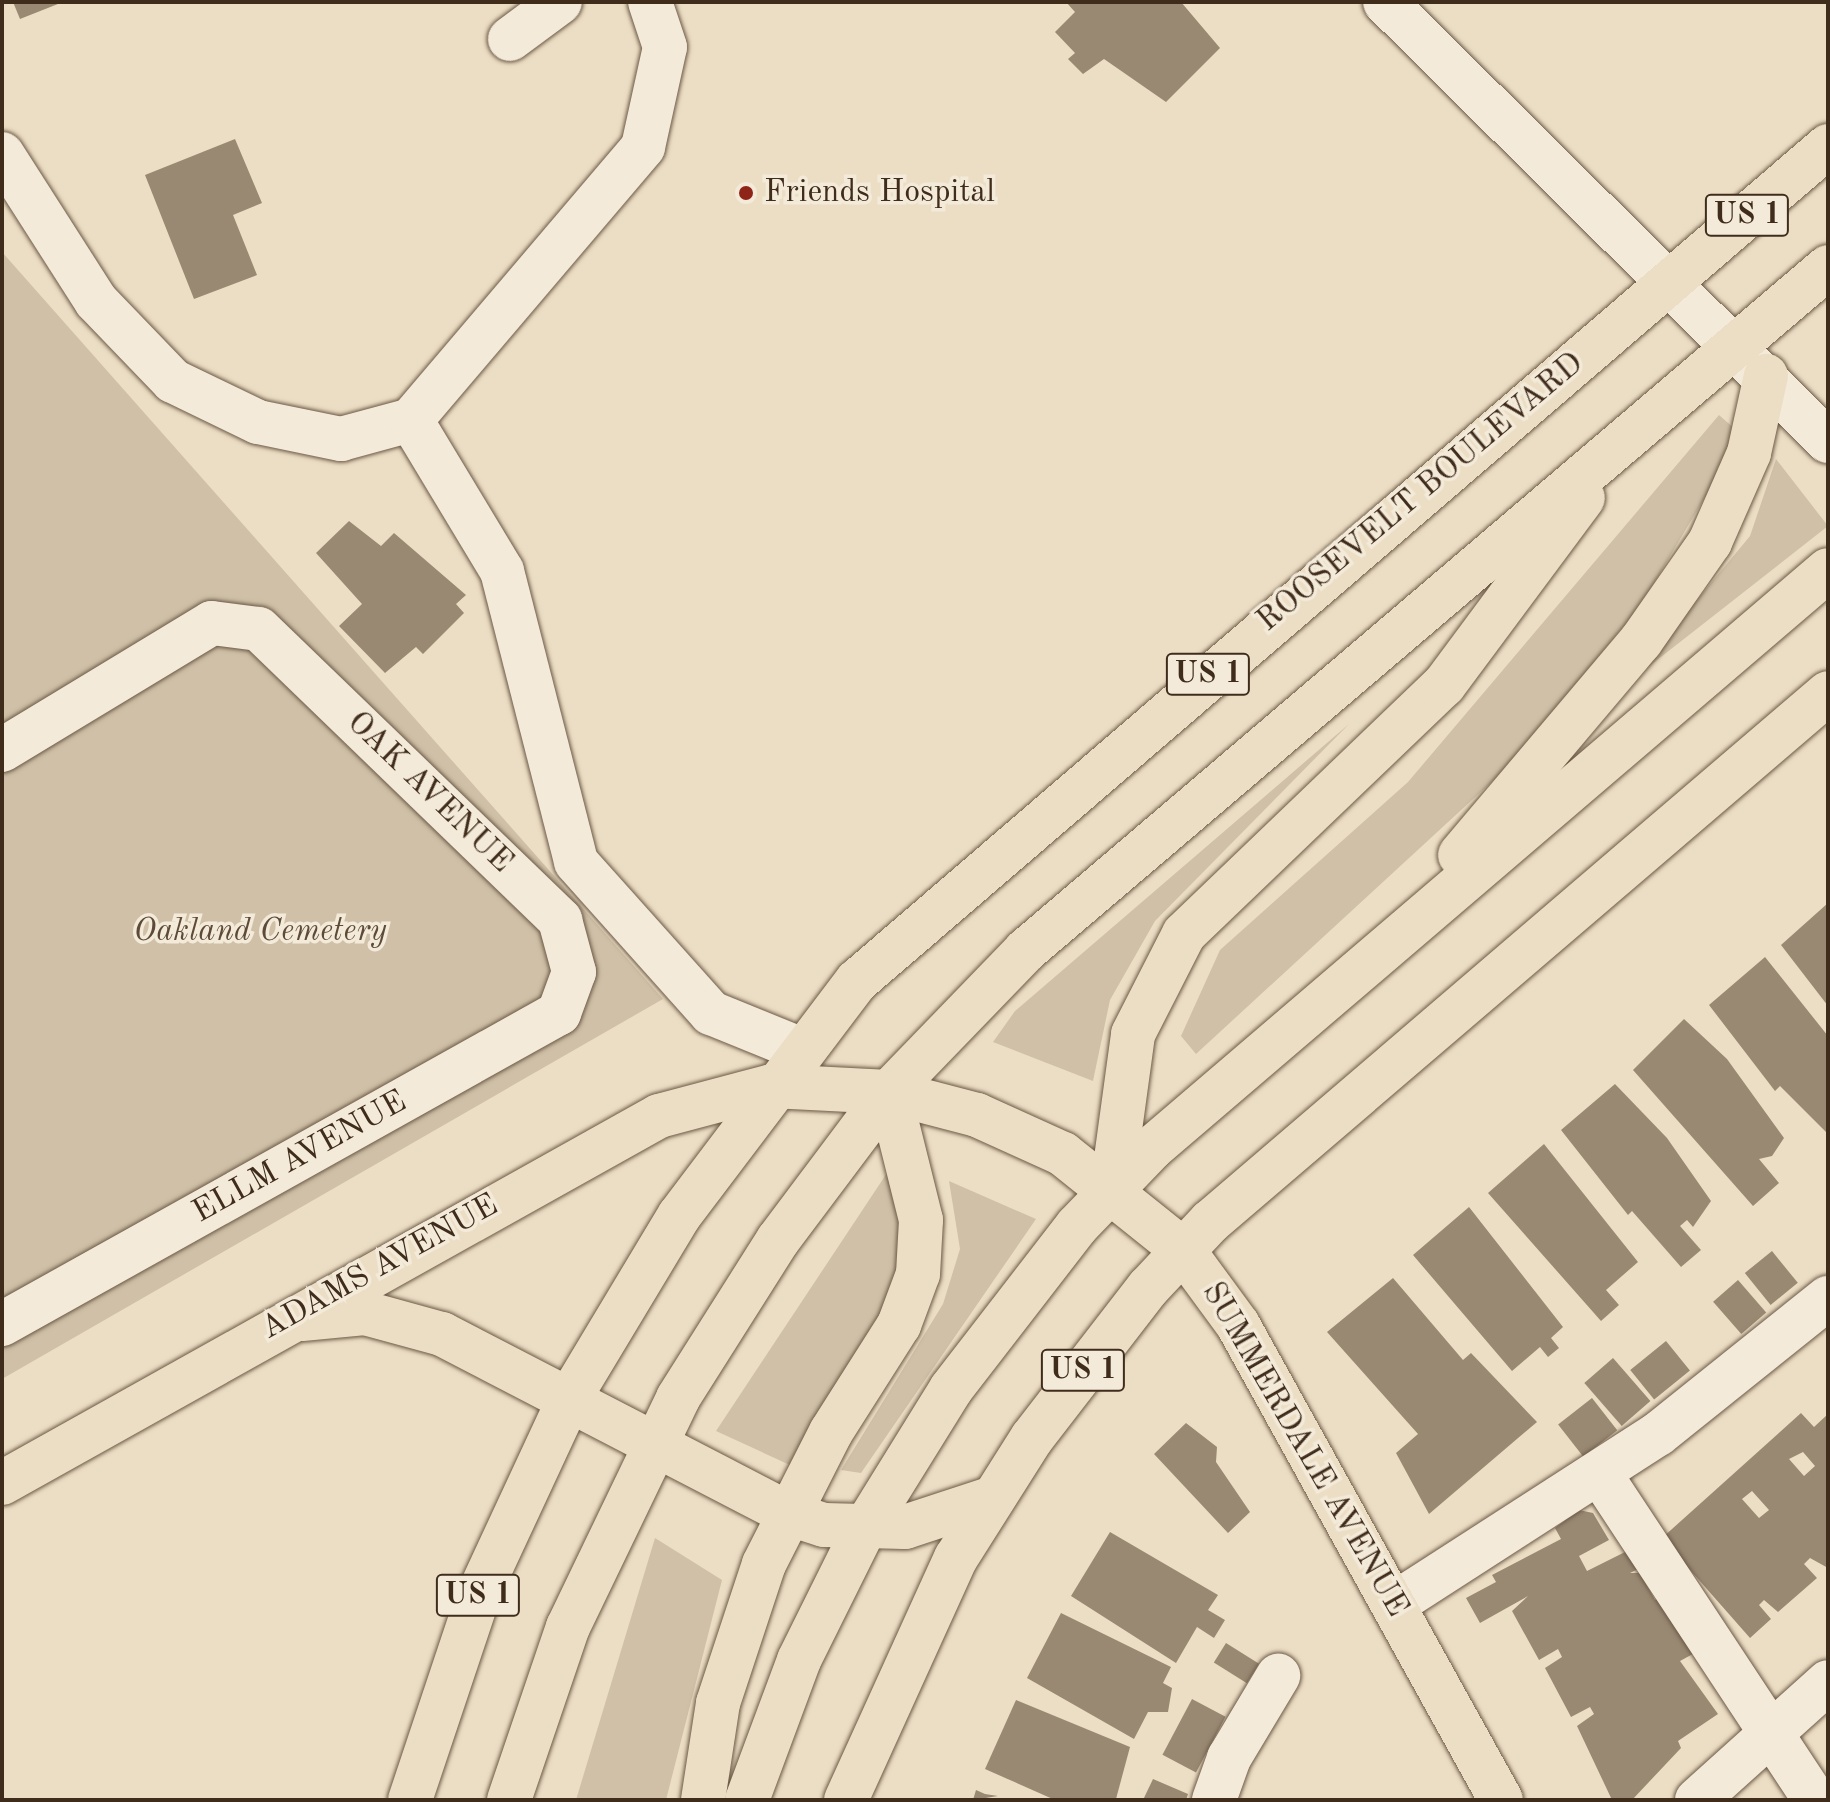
<!DOCTYPE html>
<html>
<head>
<meta charset="utf-8">
<style>
	body { margin:0 }
	#map { position:relative; width:1830px; height:1802px; overflow:hidden; background:#ecdec4; font-family:"Old Standard TT",serif }
	div>[style] { position:absolute }
	[style*='--x'] { left:calc(var(--x)*1px); top:calc(var(--y)*1px); width:calc(var(--w)*1px); rotate:calc(var(--a)*1deg) }
	.green>* { inset:0; background:#cfc0a7 }
	.building>* { inset:0; background:#998973; transform-origin:0 0 }
	.roads { filter:drop-shadow(0 0 2px #6b5845) drop-shadow(0 0 2px #6b5845) }
	.minor>* { height:44px; margin:-22px; padding:0 22px; transform-origin:22px; border-radius:22px; background:#f3ead9 }
	.major>* { height:44px; margin:-22px; padding:0 22px; transform-origin:22px; border-radius:22px; background:#ecdec4 }
	.highway>* { height:44px; margin:-22px; padding:0 22px; transform-origin:22px; border-radius:22px; background:#ecdec4 }
	.dots>* { width:22px; height:22px; translate:-50% -50%; box-sizing:border-box; border:4px solid #f3ead9; border-radius:50% }
	span { translate:-50% -50%; white-space:nowrap; text-align:center; line-height:1.15; -webkit-text-stroke:7px #f3ead9; paint-order:stroke }
	.shield-label span { padding:2px 6px; background:#f3ead9; border:2px solid; border-radius:6px; -webkit-text-stroke-width:0 }
	.shield-label { font-size:30px; color:#402c1b; font-weight:700 }
	.poi-label { font-size:32px; color:#402c1b }
	.left { translate:0 -50%; text-align:left }
	.street-label { font-size:32px; color:#402c1b }
	.park-label { font-size:32px; color:#5d4a37; font-style:italic }
	.frame { position:absolute; inset:0; border:4px solid #402c1b; pointer-events:none }
</style>
</head>
<body>
<div id="map">
	<div class="green">
		<div style="clip-path:polygon(2px 252px,663px 999px,2px 1379px)"></div>
		<div style="clip-path:polygon(1719px 415px,1736px 430px,1730px 455px,1641px 605px,1509px 766px,1196px 1054px,1181px 1036px,1220px 950px,1408px 782px)"></div>
		<div style="clip-path:polygon(1776px 459px,1828px 526px,1629px 682px,1750px 536px)"></div>
		<div style="clip-path:polygon(1349px 724px,1155px 921px,1110px 1000px,1093px 1081px,993px 1042px,1015px 1011px)"></div>
		<div style="clip-path:polygon(887px 1173px,908px 1241px,897px 1300px,792px 1466px,716px 1431px)"></div>
		<div style="clip-path:polygon(949px 1181px,1036px 1219px,861px 1473px,841px 1470px,943px 1304px,960px 1249px)"></div>
		<div style="clip-path:polygon(655px 1538px,722px 1580px,666px 1800px,576px 1800px)"></div>
	</div>
	<div class="building">
		<div style="clip-path:polygon(13px 2px,63px 2px,20px 19px)"></div>
		<div style="clip-path:polygon(1066px 2px,1181px 2px,1220px 48px,1166px 102px,1104px 59px,1083px 74px,1068px 59px,1075px 53px,1055px 32px,1075px 12px)"></div>
		<div style="clip-path:polygon(235px 139px,262px 203px,233px 215px,257px 275px,194px 299px,145px 175px)"></div>
		<div style="clip-path:polygon(349px 521px,381px 546px,394px 533px,466px 595px,456px 604px,464px 613px,423px 654px,416px 647px,385px 673px,339px 626px,362px 604px,316px 553px)"></div>
		<div style="clip-path:polygon(1828px 903px,1828px 1006px,1781px 945px)"></div>
		<div style="clip-path:polygon(1765px 957px,1828px 1036px,1826px 1132px,1780px 1086px,1775px 1091px,1709px 1005px)"></div>
		<div style="clip-path:polygon(1684px 1019px,1727px 1059px,1784px 1138px,1772px 1156px,1759px 1159px,1779px 1183px,1753px 1206px,1633px 1070px)"></div>
		<div style="clip-path:polygon(1615px 1084px,1667px 1138px,1711px 1201px,1693px 1227px,1687px 1220px,1680px 1226px,1701px 1250px,1681px 1267px,1632px 1211px,1628px 1215px,1561px 1130px)"></div>
		<div style="clip-path:polygon(1544px 1144px,1638px 1262px,1606px 1290px,1619px 1305px,1601px 1321px,1488px 1193px)"></div>
		<div style="clip-path:polygon(1469px 1207px,1563px 1327px,1551px 1338px,1559px 1348px,1548px 1357px,1540px 1347px,1512px 1371px,1413px 1255px)"></div>
		<div style="left:1772px;top:1251px;width:41px;height:35px;rotate:51deg"></div>
		<div style="clip-path:polygon(1393px 1278px,1463px 1360px,1471px 1353px,1537px 1422px,1429px 1514px,1396px 1453px,1418px 1434px,1327px 1332px)"></div>
		<div style="left:1738px;top:1280px;width:43px;height:33px;rotate:49deg"></div>
		<div style="left:1666px;top:1341px;width:38px;height:46px;rotate:51deg"></div>
		<div style="left:1613px;top:1358px;width:57px;height:38px;rotate:49deg"></div>
		<div style="left:1592px;top:1398px;width:41px;height:43px;rotate:52deg"></div>
		<div style="clip-path:polygon(evenodd,1801px 1413px,1814px 1427px,1828px 1414px,1828px 1568px,1810px 1558px,1804px 1564px,1817px 1578px,1778px 1612px,1764px 1600px,1759px 1605px,1771px 1619px,1750px 1638px,1662px 1538px,1801px 1413px,1803px 1452px,1815px 1466px,1804px 1476px,1789px 1459px,1803px 1452px,1801px 1413px,1752px 1491px,1769px 1510px,1759px 1518px,1742px 1499px,1752px 1491px)"></div>
		<div style="clip-path:polygon(1186px 1423px,1217px 1447px,1216px 1462px,1250px 1512px,1228px 1533px,1154px 1454px)"></div>
		<div style="clip-path:polygon(1579px 1510px,1593px 1513px,1609px 1540px,1579px 1556px,1587px 1571px,1627px 1551px,1638px 1569px,1630px 1573px,1640px 1573px,1655px 1600px,1669px 1593px,1702px 1649px,1680px 1661px,1718px 1714px,1678px 1741px,1681px 1748px,1632px 1800px,1612px 1800px,1577px 1726px,1594px 1714px,1590px 1707px,1571px 1717px,1545px 1668px,1562px 1657px,1558px 1649px,1539px 1660px,1512px 1611px,1528px 1596px,1480px 1623px,1466px 1598px,1496px 1582px,1492px 1575px,1561px 1539px,1555px 1528px)"></div>
		<div style="clip-path:polygon(1110px 1532px,1218px 1595px,1208px 1610px,1225px 1620px,1214px 1638px,1197px 1627px,1176px 1663px,1071px 1596px)"></div>
		<div style="clip-path:polygon(1061px 1613px,1171px 1667px,1163px 1683px,1172px 1688px,1168px 1712px,1148px 1712px,1134px 1739px,1027px 1678px)"></div>
		<div style="left:1226px;top:1643px;width:39px;height:23px;rotate:32deg"></div>
		<div style="left:1192px;top:1699px;width:38px;height:63px;rotate:28deg"></div>
		<div style="clip-path:polygon(1016px 1700px,1130px 1747px,1116px 1799px,1055px 1800px,985px 1769px)"></div>
		<div style="clip-path:polygon(1153px 1779px,1188px 1794px,1186px 1800px,1143px 1800px)"></div>
		<div style="clip-path:polygon(976px 1790px,985px 1794px,998px 1796px,973px 1800px)"></div>
	</div>
	<div class="roads">
		<div class="minor">
			<div style="--x:1385;--y:2;--w:624;--a:44.74"></div>
			<div style="--x:510;--y:39;--w:62;--a:-36.5"></div>
			<div style="--x:2;--y:154;--w:174;--a:57.4"></div>
			<div style="--x:96;--y:301;--w:111;--a:46.1"></div>
			<div style="--x:173;--y:381;--w:94;--a:25.8"></div>
			<div style="--x:258;--y:422;--w:85;--a:11.6"></div>
			<div style="--x:341;--y:439;--w:73;--a:-15.2"></div>
			<div style="--x:411;--y:420;--w:176;--a:58.9"></div>
			<div style="--x:502;--y:571;--w:300;--a:75.7"></div>
			<div style="--x:576;--y:862;--w:203;--a:48.2"></div>
			<div style="--x:711;--y:1013;--w:98;--a:22.1"></div>
			<div style="--x:411;--y:420;--w:358;--a:-49.6"></div>
			<div style="--x:643;--y:147;--w:102;--a:-77.6"></div>
			<div style="--x:665;--y:47;--w:47;--a:-108.4"></div>
			<div style="--x:2;--y:750;--w:245;--a:-31.2"></div>
			<div style="--x:212;--y:623;--w:47;--a:7.3"></div>
			<div style="--x:259;--y:629;--w:419;--a:44"></div>
			<div style="--x:560;--y:920;--w:54;--a:74.9"></div>
			<div style="--x:574;--y:972;--w:44;--a:110.1"></div>
			<div style="--x:559;--y:1013;--w:638;--a:150.82"></div>
			<div style="--x:1600;--y:1474;--w:391;--a:56.6"></div>
			<div style="--x:1394;--y:1604;--w:314;--a:-32.8"></div>
			<div style="--x:1658;--y:1434;--w:218;--a:-38.7"></div>
			<div style="--x:1214;--y:1800;--w:45;--a:-70.3"></div>
			<div style="--x:1229;--y:1758;--w:96;--a:-59.1"></div>
			<div style="--x:1697;--y:1800;--w:176;--a:-42"></div>
		</div>
		<div class="major">
			<div style="--x:302;--y:1319;--w:63;--a:-5.4"></div>
			<div style="--x:365;--y:1313;--w:80;--a:15.3"></div>
			<div style="--x:442;--y:1334;--w:389;--a:27.4"></div>
			<div style="--x:787;--y:1513;--w:39;--a:18"></div>
			<div style="--x:824;--y:1525;--w:81;--a:1.4"></div>
			<div style="--x:905;--y:1527;--w:93;--a:-18.2"></div>
			<div style="--x:2;--y:1483;--w:753;--a:-29.19"></div>
			<div style="--x:659;--y:1116;--w:117;--a:-14.9"></div>
			<div style="--x:772;--y:1086;--w:117;--a:2.9"></div>
			<div style="--x:889;--y:1092;--w:91;--a:14.6"></div>
			<div style="--x:977;--y:1115;--w:94;--a:24.4"></div>
			<div style="--x:1063;--y:1154;--w:154;--a:38.7"></div>
			<div style="--x:1183;--y:1250;--w:93;--a:53.7"></div>
			<div style="--x:1238;--y:1325;--w:543;--a:61.03"></div>
		</div>
		<div class="highway">
			<div style="--x:1460;--y:855;--w:280;--a:-49.8"></div>
			<div style="--x:1641;--y:641;--w:121;--a:-55.1"></div>
			<div style="--x:1710;--y:542;--w:97;--a:-66.3"></div>
			<div style="--x:1749;--y:453;--w:79;--a:-77.6"></div>
			<div style="--x:1112;--y:1188;--w:155;--a:-82.2"></div>
			<div style="--x:1133;--y:1034;--w:112;--a:-63"></div>
			<div style="--x:1184;--y:934;--w:360;--a:-43.8"></div>
			<div style="--x:1444;--y:685;--w:233;--a:-53.4"></div>
			<div style="--x:410;--y:1800;--w:220;--a:-71.5"></div>
			<div style="--x:480;--y:1591;--w:212;--a:-65.1"></div>
			<div style="--x:569;--y:1399;--w:214;--a:-59"></div>
			<div style="--x:679;--y:1216;--w:295;--a:-52.9"></div>
			<div style="--x:857;--y:981;--w:1281;--a:-40.69"></div>
			<div style="--x:509;--y:1800;--w:183;--a:-71.2"></div>
			<div style="--x:568;--y:1627;--w:254;--a:-64.3"></div>
			<div style="--x:678;--y:1398;--w:187;--a:-57.7"></div>
			<div style="--x:778;--y:1240;--w:185;--a:-53.1"></div>
			<div style="--x:889;--y:1092;--w:196;--a:-46"></div>
			<div style="--x:1025;--y:951;--w:1055;--a:-40.42"></div>
			<div style="--x:703;--y:1800;--w:98;--a:-81.2"></div>
			<div style="--x:718;--y:1703;--w:146;--a:-71.7"></div>
			<div style="--x:764;--y:1564;--w:148;--a:-63.1"></div>
			<div style="--x:831;--y:1432;--w:127;--a:-57.6"></div>
			<div style="--x:899;--y:1325;--w:54;--a:-69.6"></div>
			<div style="--x:918;--y:1274;--w:54;--a:-86.8"></div>
			<div style="--x:921;--y:1220;--w:132;--a:-104"></div>
			<div style="--x:747;--y:1800;--w:149;--a:-69.6"></div>
			<div style="--x:799;--y:1660;--w:144;--a:-63.6"></div>
			<div style="--x:863;--y:1531;--w:167;--a:-58.2"></div>
			<div style="--x:951;--y:1389;--w:206;--a:-52.3"></div>
			<div style="--x:1077;--y:1226;--w:108;--a:-46.1"></div>
			<div style="--x:1152;--y:1148;--w:889;--a:-40.53"></div>
			<div style="--x:846;--y:1800;--w:266;--a:-65.6"></div>
			<div style="--x:956;--y:1558;--w:142;--a:-57.7"></div>
			<div style="--x:1032;--y:1438;--w:190;--a:-52.3"></div>
			<div style="--x:1148;--y:1288;--w:91;--a:-46.8"></div>
			<div style="--x:1210;--y:1222;--w:813;--a:-40.56"></div>
		</div>
	</div>
	<div class="dots">
		<div style="left:746px;top:193px;background:#8f2418"></div>
	</div>
	<div class="shield-label">
		<span style="left:1747px;top:215px">US 1</span>
		<span style="left:1208px;top:674px">US 1</span>
		<span style="left:1083px;top:1370px">US 1</span>
		<span style="left:478px;top:1595px">US 1</span>
	</div>
	<div class="poi-label">
		<span class="left" style="left:764px;top:193px">Friends Hospital</span>
	</div>
	<div class="street-label">
		<span style="left:1421px;top:493px;rotate:-40deg">ROOSEVELT BOULEVARD</span>
		<span style="left:429px;top:793px;rotate:44deg">OAK AVENUE</span>
		<span style="left:300px;top:1158px;rotate:-29deg">ELLM AVENUE</span>
		<span style="left:380px;top:1268px;rotate:-29deg">ADAMS AVENUE</span>
		<span style="left:1304px;top:1450px;rotate:60deg">SUMMERDALE AVENUE</span>
	</div>
	<div class="park-label">
		<span style="left:260px;top:932px">Oakland Cemetery</span>
	</div>
	<div class="frame"></div>
</div>
</body>
</html>
